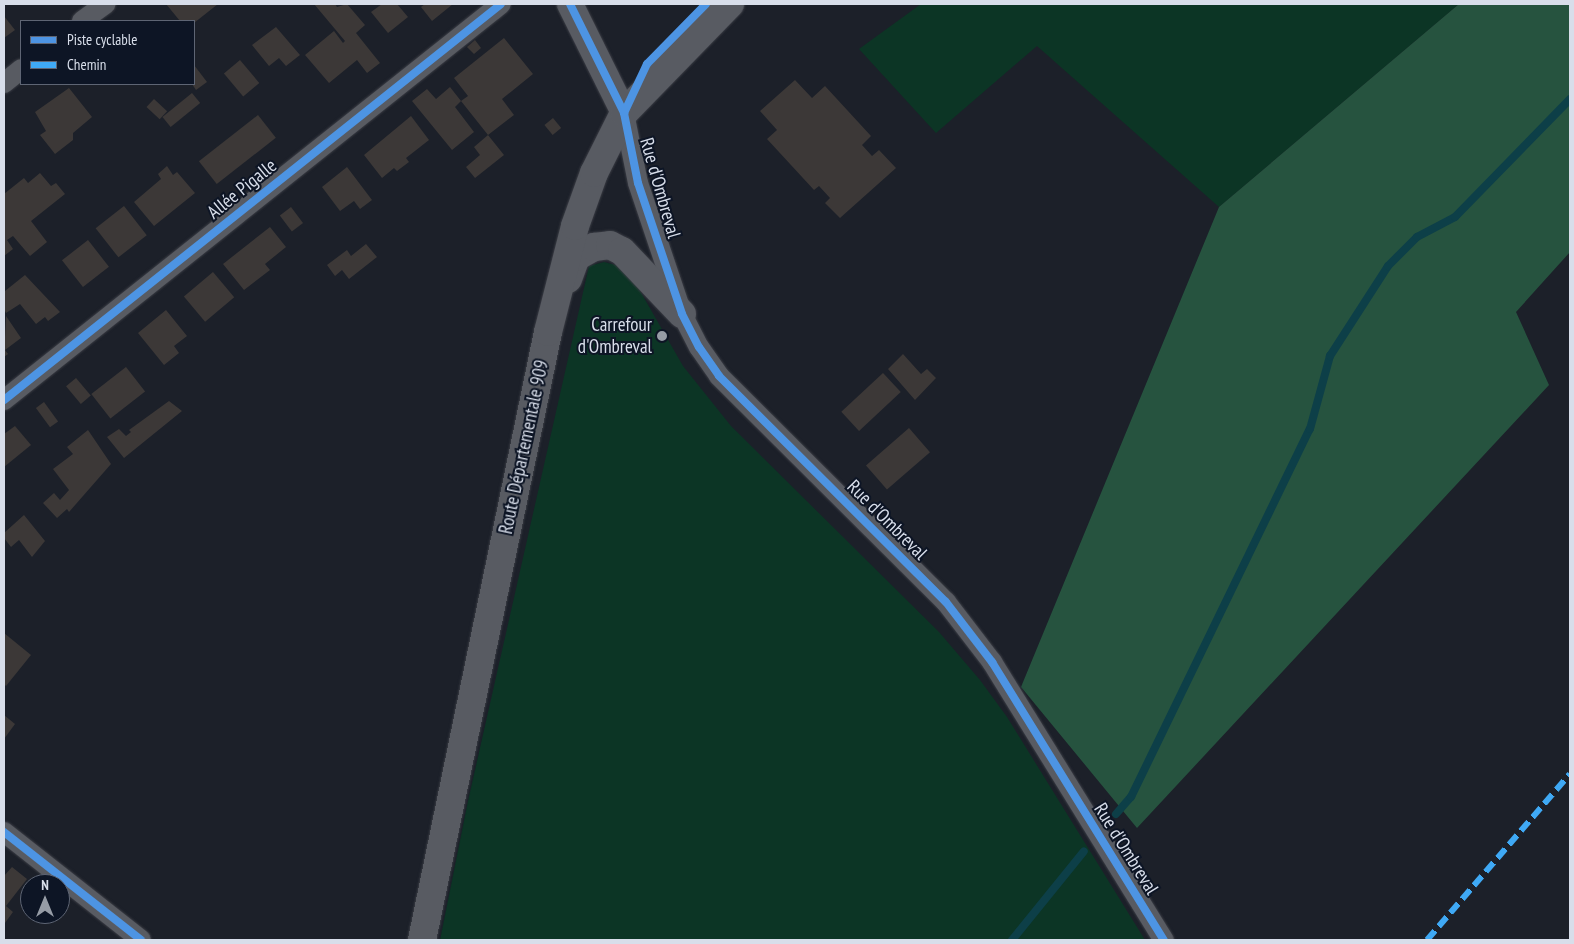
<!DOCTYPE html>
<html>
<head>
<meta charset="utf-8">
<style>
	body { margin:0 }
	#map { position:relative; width:1574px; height:944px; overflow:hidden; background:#1c2029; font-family:"PT Sans Narrow",sans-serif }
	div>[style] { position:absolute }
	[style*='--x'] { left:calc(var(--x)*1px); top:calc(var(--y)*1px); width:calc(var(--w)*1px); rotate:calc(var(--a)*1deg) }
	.green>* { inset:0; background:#0c3525 }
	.forest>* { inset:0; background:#26533f }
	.stream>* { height:8px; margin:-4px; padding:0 4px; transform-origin:4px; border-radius:4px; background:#0d3f48 }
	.building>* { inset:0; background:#3c3837; transform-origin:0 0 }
	.roads { filter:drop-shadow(0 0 1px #3a3c44) drop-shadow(0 0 1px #3a3c44) }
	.minor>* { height:20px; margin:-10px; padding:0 10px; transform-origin:10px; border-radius:10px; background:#585b62 }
	.tertiary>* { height:26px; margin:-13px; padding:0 13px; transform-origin:13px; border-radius:13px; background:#585b62 }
	.secondary>* { height:28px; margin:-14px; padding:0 14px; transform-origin:14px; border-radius:14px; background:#585b62 }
	.quiet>* { height:6px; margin-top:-3px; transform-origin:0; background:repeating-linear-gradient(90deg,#3fa9f5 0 12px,transparent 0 18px) }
	.cycleway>* { height:8px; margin:-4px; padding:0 4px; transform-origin:4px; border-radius:4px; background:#4d94e3 }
	.dots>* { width:14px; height:14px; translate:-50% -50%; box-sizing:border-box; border:2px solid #0d1525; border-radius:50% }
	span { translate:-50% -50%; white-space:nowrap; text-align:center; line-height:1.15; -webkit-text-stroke:4px #0d1525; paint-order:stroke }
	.street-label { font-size:19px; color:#d8deea }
	.poi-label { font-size:19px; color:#d8deea }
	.right { translate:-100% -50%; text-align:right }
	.frame { position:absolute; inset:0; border:5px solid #d8deea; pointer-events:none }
	.legend { position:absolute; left:20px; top:20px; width:175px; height:65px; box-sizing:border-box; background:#0d1525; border:1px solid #5e6574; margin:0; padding:6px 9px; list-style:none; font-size:15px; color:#d8deea }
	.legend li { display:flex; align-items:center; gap:10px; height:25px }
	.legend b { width:25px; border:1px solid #5e6574 }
	.north { position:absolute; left:20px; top:874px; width:50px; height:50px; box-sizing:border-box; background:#0d1525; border:1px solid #5e6574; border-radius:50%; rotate:0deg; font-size:14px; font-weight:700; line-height:20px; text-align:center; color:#d8deea }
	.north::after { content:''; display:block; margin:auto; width:18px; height:22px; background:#969ca6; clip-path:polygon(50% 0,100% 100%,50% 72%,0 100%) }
</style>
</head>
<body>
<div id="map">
	<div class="green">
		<div style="clip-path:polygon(921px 4px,1459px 4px,1219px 207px,1037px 46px,936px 133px,859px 49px)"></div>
		<div style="clip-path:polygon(604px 262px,627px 268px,683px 366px,731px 426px,939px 632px,980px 680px,1007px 717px,1145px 940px,440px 940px,468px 801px,589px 266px)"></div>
	</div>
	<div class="forest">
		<div style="clip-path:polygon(1459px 4px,1570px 4px,1570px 252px,1516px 312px,1549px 385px,1137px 828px,1021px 687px,1219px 207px)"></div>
	</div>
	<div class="stream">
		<div style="--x:1116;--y:814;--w:23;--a:-49"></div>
		<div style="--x:1131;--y:797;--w:409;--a:-64.1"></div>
		<div style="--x:1310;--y:429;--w:76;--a:-74.7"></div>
		<div style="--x:1330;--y:356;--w:107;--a:-57.2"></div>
		<div style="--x:1388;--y:266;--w:41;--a:-45"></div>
		<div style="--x:1417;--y:237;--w:43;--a:-27.8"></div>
		<div style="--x:1455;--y:217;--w:165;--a:-45.7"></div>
		<div style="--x:1012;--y:940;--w:114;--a:-51"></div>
	</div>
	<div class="building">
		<div style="clip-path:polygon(166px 4px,218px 4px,194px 23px,180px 21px)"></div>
		<div style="clip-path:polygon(314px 4px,335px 4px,337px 7px,347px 4px,365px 25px,356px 33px,380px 63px,367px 73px,357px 60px,329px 83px,305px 55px,334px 31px,343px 43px,345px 41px)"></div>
		<div style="clip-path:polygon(382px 4px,397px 4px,408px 17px,388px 33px,371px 12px)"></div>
		<div style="clip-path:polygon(425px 4px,453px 4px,432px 21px,421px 7px)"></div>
		<div style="clip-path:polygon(4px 16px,15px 30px,4px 38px)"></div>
		<div style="clip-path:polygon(276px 27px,300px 55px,286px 66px,279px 58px,269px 66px,252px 45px)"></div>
		<div style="clip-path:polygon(504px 38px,533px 74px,502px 99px,514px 115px,488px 135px,461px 101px,468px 96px,454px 78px)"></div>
		<div style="clip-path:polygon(475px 40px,481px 48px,474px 54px,467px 47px)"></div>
		<div style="left:240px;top:60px;width:30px;height:21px;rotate:50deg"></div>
		<div style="clip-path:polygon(194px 65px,207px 82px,196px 90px,192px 84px)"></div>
		<div style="clip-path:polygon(795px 80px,812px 98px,825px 86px,871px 136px,862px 145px,872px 156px,879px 150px,896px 168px,840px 218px,825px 203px,830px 198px,819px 186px,814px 190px,767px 139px,777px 130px,760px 111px)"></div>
		<div style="clip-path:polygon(450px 87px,461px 101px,455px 107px,474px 132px,452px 150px,412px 101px,427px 89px,436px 99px)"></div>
		<div style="clip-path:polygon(69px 88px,92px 117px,73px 133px,73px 140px,55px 154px,40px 135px,46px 131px,35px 112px)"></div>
		<div style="left:192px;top:93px;width:13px;height:38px;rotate:51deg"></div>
		<div style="left:154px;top:99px;width:18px;height:11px;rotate:43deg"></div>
		<div style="left:258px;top:115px;width:29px;height:75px;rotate:52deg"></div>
		<div style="clip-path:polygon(411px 116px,429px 140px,406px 158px,409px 162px,397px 171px,394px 168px,382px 178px,364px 155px)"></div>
		<div style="left:553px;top:118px;width:13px;height:11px;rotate:51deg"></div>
		<div style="clip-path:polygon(488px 135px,504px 155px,475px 178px,466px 167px,480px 155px,474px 147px)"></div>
		<div style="clip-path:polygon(167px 166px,173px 175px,177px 172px,195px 193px,154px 226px,134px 202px,161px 179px,158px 174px)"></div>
		<div style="clip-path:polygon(347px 167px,372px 200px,360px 209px,354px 201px,340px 211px,322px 187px)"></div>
		<div style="clip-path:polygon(40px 173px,51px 186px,56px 183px,65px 194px,31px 221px,47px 242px,30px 256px,13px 236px,7px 240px,13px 249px,4px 256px,4px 194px,24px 178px,28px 183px)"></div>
		<div style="left:124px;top:206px;width:37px;height:36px;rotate:52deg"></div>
		<div style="left:291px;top:207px;width:20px;height:14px;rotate:53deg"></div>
		<div style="clip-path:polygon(270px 227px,286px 247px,265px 264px,270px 270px,244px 290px,223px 264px)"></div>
		<div style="left:88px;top:240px;width:34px;height:33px;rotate:52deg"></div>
		<div style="clip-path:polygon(366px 244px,377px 257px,349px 279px,342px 270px,335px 276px,327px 265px,347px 250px,351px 256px)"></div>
		<div style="left:213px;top:272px;width:33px;height:38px;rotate:50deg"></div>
		<div style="clip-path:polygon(25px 275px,60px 312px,48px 321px,45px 317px,36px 324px,20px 304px,6px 313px,4px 309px,5px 291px)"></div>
		<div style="clip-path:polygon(166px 310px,187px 336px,174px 346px,179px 353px,164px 365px,138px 333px)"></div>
		<div style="clip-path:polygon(6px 316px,21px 338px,5px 350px,8px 354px,4px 357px)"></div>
		<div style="clip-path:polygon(903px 354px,921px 374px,927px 369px,936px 378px,915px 400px,888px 369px)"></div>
		<div style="left:126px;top:367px;width:31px;height:44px;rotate:52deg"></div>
		<div style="left:883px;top:373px;width:26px;height:57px;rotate:47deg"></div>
		<div style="left:76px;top:378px;width:23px;height:13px;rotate:50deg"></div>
		<div style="clip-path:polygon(169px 401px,182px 411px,124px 458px,107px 437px,119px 429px,126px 436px,131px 432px,129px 430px)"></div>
		<div style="left:44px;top:402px;width:24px;height:10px;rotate:54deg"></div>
		<div style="clip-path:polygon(15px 426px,31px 445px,4px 467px,4px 434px)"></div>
		<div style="left:909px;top:428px;width:32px;height:57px;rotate:49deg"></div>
		<div style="clip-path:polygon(88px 430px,111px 464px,69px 512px,67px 509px,57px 518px,43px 503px,54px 493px,60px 500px,69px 490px,53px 469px,73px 454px,67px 447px)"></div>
		<div style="clip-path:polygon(24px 515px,45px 541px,32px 557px,19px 540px,11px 547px,4px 538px,4px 533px)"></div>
		<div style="clip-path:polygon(4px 633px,31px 655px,6px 686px,4px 684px)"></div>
		<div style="clip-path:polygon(4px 715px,15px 724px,4px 739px)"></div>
		<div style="clip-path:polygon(12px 867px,27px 879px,6px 906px,13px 912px,5px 923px,4px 876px)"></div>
	</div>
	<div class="roads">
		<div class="minor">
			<div style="--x:82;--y:21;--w:29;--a:-36"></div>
			<div style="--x:4;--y:83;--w:22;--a:-39"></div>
			<div style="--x:624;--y:113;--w:71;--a:78.7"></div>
			<div style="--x:638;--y:183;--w:138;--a:71.4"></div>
			<div style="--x:682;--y:314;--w:37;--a:63"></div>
			<div style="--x:699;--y:347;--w:35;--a:55"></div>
			<div style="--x:719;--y:376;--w:320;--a:44.9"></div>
			<div style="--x:946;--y:602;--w:76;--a:52.5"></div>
			<div style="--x:992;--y:662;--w:327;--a:58.3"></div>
			<div style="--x:4;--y:400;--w:635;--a:-38.55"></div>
			<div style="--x:4;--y:832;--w:174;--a:38.2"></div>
		</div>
		<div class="tertiary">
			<div style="--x:570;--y:4;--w:122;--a:63.6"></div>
		</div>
		<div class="secondary">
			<div style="--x:568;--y:279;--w:23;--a:-70"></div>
			<div style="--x:576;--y:257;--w:21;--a:-29"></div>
			<div style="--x:594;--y:247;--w:16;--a:-7"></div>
			<div style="--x:610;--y:245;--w:13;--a:27"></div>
			<div style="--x:622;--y:251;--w:87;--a:46.4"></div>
			<div style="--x:422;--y:940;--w:621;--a:-78.29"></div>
			<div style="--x:548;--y:332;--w:109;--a:-75.7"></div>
			<div style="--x:575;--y:226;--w:56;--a:-70.3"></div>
			<div style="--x:594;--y:173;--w:67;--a:-63.4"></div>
			<div style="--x:624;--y:113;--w:152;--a:-45.8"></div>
		</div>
	</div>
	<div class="quiet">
		<div style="--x:1427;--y:940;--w:219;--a:-49.3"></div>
	</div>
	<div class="cycleway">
		<div style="--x:570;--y:4;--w:122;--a:63.6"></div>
		<div style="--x:624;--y:113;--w:71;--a:78.7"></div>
		<div style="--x:638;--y:183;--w:138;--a:71.4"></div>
		<div style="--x:682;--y:314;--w:37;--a:63"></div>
		<div style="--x:699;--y:347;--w:35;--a:55"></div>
		<div style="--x:719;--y:376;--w:320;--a:44.9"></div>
		<div style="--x:946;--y:602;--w:76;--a:52.5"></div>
		<div style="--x:992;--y:662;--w:327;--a:58.3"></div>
		<div style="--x:624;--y:113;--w:54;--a:-64.9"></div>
		<div style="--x:647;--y:64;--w:84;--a:-45.5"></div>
		<div style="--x:4;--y:400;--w:635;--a:-38.55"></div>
		<div style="--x:4;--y:832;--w:174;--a:38.2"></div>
	</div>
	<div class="dots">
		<div style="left:662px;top:336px;background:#969ca6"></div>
	</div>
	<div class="street-label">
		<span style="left:660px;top:188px;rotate:74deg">Rue d'Ombreval</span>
		<span style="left:242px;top:189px;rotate:-39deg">Allée Pigalle</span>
		<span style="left:524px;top:447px;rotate:-78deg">Route Départementale 909</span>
		<span style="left:887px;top:520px;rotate:45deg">Rue d'Ombreval</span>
		<span style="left:1126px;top:849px;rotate:58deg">Rue d'Ombreval</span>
	</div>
	<div class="poi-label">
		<span class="right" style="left:652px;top:336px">Carrefour<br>d'Ombreval</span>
	</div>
	<div class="frame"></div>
	<ul class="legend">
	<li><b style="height:6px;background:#4d94e3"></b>Piste cyclable</li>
	<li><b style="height:6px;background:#3fa9f5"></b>Chemin</li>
	</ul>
	<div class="north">N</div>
</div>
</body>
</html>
